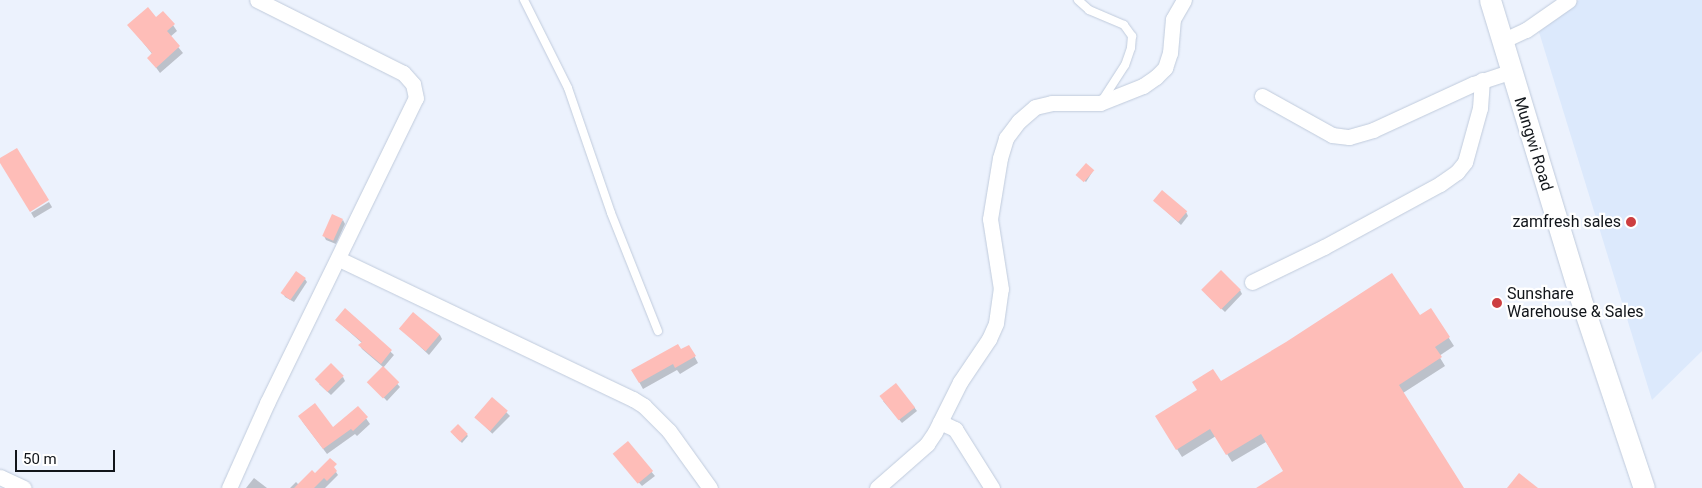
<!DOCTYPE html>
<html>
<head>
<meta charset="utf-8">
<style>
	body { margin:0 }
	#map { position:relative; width:1702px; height:488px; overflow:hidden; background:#ecf2fd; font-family:Roboto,sans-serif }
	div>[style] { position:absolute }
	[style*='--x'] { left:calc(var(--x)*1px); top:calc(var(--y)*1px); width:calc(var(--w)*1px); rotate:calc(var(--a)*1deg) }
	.built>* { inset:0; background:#dce9fc }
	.shadow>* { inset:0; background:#0003; transform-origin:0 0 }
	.building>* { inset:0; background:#febdb8; transform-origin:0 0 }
	.roads { filter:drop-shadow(0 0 1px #c0cbdc) drop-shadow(0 0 1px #c0cbdc) }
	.lane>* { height:8px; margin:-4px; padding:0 4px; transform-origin:4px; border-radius:4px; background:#fff }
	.street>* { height:15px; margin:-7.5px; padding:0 7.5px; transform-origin:7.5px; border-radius:7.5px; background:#fff }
	.secondary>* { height:21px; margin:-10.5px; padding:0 10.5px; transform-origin:10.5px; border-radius:10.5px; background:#fff }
	.dots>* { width:14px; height:14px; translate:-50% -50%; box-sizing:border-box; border:2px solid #fff; border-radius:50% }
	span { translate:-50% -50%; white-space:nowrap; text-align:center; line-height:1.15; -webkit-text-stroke:4.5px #fff; paint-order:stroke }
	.street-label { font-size:16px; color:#11151a }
	.poi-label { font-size:16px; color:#11151a }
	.right { translate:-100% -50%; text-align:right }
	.left { translate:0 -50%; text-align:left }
	.scale { position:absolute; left:15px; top:450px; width:100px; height:22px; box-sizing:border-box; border:2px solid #11151a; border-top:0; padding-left:6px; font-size:15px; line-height:18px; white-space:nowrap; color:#11151a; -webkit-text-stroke:4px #fff; paint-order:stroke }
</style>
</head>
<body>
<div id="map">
	<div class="built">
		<div style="clip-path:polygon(1579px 0,1702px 0,1702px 351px,1652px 400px,1539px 32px)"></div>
	</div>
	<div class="shadow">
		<div style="clip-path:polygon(156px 19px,173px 25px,177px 31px,170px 37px,183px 53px,160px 73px,149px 58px,153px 55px,129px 25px)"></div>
		<div style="clip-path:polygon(1093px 171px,1086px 182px,1079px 176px)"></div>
		<div style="clip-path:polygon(1155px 201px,1186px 212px,1188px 216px,1181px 225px)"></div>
		<div style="left:49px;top:202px;width:6px;height:21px;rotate:59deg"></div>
		<div style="clip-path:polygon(343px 220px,345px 224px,336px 244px,326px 240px,324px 236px)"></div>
		<div style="clip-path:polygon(305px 279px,307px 282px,294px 302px,285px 297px,283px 293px)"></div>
		<div style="clip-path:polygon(1240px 290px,1242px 294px,1225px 312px,1206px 294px)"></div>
		<div style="clip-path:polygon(345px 310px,394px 355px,383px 368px,400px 387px,387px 401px,369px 382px,383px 367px,362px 349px,360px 346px,362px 343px,336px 320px)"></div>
		<div style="clip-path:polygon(1431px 310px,1454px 346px,1439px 356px,1445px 366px,1403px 393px,1462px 488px,1259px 488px,1285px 472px,1266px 442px,1232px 462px,1216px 436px,1182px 457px,1157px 417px,1220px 383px,1420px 317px)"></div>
		<div style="clip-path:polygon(401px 329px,440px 335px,442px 339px,429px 355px)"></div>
		<div style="clip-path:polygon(689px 346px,698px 363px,680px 374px,677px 370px,643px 389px,633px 371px)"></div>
		<div style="clip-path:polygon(343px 377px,345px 381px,331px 395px,319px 384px)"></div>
		<div style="left:493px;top:399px;width:24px;height:25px;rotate:45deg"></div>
		<div style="clip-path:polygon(883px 401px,914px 407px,917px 411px,902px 423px)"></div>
		<div style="clip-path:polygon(358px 407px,370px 424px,357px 436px,355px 434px,327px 454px,302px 421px,333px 429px)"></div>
		<div style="clip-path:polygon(458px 426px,468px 436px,462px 443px,453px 434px)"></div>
		<div style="clip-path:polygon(627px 443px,655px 476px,642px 486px,617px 458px)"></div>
		<div style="clip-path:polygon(336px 472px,338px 475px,325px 488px,290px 488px,296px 482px,299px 485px,315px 475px)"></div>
		<div style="clip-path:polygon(254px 478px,267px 488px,246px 488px)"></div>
	</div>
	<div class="building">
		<div style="clip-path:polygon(148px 7px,156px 17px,163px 11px,175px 24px,167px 31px,180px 46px,156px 68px,147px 58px,152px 53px,127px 25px)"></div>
		<div style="clip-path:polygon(17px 148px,49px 200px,30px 212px,0 163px,0 158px)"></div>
		<div style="left:1086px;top:163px;width:11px;height:16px;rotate:41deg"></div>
		<div style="left:1162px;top:190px;width:33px;height:14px;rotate:40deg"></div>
		<div style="left:332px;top:214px;width:12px;height:24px;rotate:24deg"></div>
		<div style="left:1221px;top:270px;width:28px;height:28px;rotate:45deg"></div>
		<div style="left:296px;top:271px;width:12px;height:27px;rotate:35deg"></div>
		<div style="clip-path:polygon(1392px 273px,1420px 315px,1431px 308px,1450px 337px,1435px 347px,1442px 357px,1399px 385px,1464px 488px,1256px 488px,1283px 471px,1261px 434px,1226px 455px,1210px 429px,1176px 450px,1155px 416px,1197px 390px,1192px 382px,1213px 369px,1221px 381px,1286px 342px)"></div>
		<div style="clip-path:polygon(345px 308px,392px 350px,381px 364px,358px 345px,362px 342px,335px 320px)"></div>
		<div style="left:413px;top:312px;width:35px;height:22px;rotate:40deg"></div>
		<div style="clip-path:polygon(678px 344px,681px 349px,689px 345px,696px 356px,675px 368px,673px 364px,639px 383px,631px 370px)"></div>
		<div style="left:331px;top:363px;width:18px;height:23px;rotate:45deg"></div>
		<div style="left:383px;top:366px;width:23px;height:23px;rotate:45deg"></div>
		<div style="left:896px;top:383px;width:31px;height:21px;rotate:52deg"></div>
		<div style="left:492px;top:397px;width:21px;height:27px;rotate:41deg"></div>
		<div style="clip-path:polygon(315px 403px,333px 427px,358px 406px,368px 417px,353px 431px,351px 429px,323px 449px,298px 416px)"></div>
		<div style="left:458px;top:424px;width:14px;height:11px;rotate:45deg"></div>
		<div style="left:628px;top:441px;width:39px;height:20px;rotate:50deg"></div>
		<div style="clip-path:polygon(330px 458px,337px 464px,334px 467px,337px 471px,327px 481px,324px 478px,314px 488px,294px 488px,312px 470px,315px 473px)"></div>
		<div style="clip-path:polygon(1519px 473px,1538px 488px,1507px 488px)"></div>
	</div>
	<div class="roads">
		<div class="lane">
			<div style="--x:524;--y:0;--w:98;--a:63.4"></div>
			<div style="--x:568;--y:88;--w:132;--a:71"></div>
			<div style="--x:611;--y:213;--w:127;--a:68.3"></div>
			<div style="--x:1078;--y:0;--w:15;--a:42"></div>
			<div style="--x:1089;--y:10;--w:38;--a:23"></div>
			<div style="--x:1124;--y:25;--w:14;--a:54"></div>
			<div style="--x:1132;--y:36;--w:12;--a:95"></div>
			<div style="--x:1131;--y:48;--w:18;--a:109"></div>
			<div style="--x:1125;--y:65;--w:40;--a:122.9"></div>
		</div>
		<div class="street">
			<div style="--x:1502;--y:41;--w:26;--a:-25"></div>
			<div style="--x:1526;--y:30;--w:52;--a:-34.9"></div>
			<div style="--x:1262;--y:96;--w:80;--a:29.1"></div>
			<div style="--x:1332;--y:135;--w:17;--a:7"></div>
			<div style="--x:1349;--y:137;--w:25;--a:-16"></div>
			<div style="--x:1373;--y:130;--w:110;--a:-24.7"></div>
			<div style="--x:1473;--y:84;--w:41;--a:-18.4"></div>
			<div style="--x:339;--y:259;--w:326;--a:25.5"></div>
			<div style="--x:633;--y:399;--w:13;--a:32"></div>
			<div style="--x:644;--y:406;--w:35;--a:45"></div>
			<div style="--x:669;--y:431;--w:70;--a:54.3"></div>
			<div style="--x:1252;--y:282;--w:80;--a:-25.9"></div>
			<div style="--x:1324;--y:247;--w:132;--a:-28.5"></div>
			<div style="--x:1440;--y:184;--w:21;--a:-35"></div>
			<div style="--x:1457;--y:172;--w:13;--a:-51"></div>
			<div style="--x:1465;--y:162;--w:56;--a:-74.5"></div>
			<div style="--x:1480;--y:108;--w:28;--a:-86"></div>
			<div style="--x:940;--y:422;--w:17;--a:25"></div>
			<div style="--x:955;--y:429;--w:70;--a:57.9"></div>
			<div style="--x:0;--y:477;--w:26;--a:25"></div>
			<div style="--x:229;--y:488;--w:93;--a:-65.9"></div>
			<div style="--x:267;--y:403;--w:339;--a:-64"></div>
			<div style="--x:416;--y:98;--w:14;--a:-102"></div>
			<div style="--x:413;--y:84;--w:15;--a:-132"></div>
			<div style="--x:403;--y:73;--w:163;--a:-153.4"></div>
			<div style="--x:877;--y:488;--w:67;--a:-41.3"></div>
			<div style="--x:927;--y:444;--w:14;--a:-56"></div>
			<div style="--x:935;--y:432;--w:56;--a:-63.4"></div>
			<div style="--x:960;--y:382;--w:52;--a:-56"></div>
			<div style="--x:989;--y:339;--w:17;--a:-66"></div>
			<div style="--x:996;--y:323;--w:34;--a:-82"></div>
			<div style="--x:1001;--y:289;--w:71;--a:-98.9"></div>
			<div style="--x:990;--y:219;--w:62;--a:-80.7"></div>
			<div style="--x:1000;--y:158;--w:21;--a:-73"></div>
			<div style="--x:1006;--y:138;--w:21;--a:-53"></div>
			<div style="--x:1019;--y:121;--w:21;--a:-41"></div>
			<div style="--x:1035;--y:107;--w:17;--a:-13"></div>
			<div style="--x:1052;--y:103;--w:48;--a:0"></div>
			<div style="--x:1100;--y:103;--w:46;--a:-21.6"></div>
			<div style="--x:1143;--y:86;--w:16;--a:-35"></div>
			<div style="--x:1156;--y:77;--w:13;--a:-45"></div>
			<div style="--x:1165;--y:68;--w:16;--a:-72"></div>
			<div style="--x:1170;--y:53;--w:34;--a:-85"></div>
			<div style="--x:1173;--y:19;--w:22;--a:-60"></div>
		</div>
		<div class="secondary">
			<div style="--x:1490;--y:0;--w:310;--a:73.1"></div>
			<div style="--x:1580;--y:297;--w:201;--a:71.5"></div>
		</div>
	</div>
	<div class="dots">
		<div style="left:1631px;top:222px;background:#cd3e40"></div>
		<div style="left:1497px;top:303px;background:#cd3e40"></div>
	</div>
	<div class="street-label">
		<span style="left:1533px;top:144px;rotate:73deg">Mungwi Road</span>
	</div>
	<div class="poi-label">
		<span class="right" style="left:1621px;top:222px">zamfresh sales</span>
		<span class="left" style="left:1507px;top:303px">Sunshare<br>Warehouse &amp; Sales</span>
	</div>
	<div class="scale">50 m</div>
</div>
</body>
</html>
